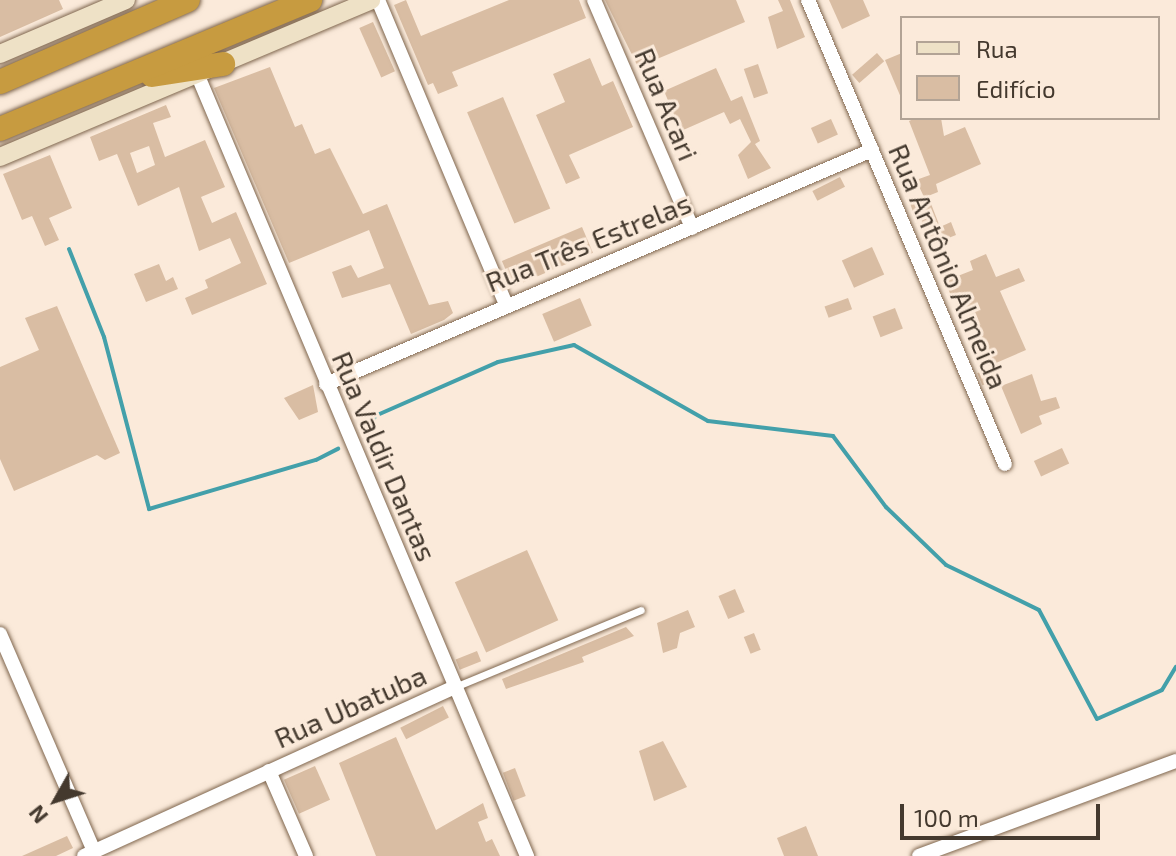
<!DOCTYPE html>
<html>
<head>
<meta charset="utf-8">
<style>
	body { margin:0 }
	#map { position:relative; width:1176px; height:856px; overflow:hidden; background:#fbeada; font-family:"Exo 2",sans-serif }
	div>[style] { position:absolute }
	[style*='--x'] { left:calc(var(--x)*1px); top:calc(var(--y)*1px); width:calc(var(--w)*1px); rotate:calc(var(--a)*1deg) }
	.stream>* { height:4px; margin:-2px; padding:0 2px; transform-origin:2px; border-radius:2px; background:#43a0aa }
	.building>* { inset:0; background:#d9bda3; transform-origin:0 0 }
	.roads { filter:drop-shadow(0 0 2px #7f664e) drop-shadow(0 0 2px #7f664e) }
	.lane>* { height:7px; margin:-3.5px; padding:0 3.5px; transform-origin:3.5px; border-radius:3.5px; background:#fff }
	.street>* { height:14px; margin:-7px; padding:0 7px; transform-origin:7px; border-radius:7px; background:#fff }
	.secondary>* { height:18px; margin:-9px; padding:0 9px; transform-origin:9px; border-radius:9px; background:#eee1c6 }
	.highway>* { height:24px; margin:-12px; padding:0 12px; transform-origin:12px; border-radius:12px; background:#c79b40 }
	span { translate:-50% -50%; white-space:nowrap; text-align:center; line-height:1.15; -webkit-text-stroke:6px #fbeada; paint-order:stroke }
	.street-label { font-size:28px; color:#44392e }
	.legend { position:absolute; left:900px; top:16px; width:260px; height:104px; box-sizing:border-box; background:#fbeada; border:2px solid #b2a395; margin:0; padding:10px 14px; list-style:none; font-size:24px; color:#44392e }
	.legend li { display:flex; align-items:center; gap:16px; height:40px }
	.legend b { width:40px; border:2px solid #b2a395 }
	.north { position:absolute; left:16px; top:760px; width:80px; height:80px; -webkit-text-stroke:6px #fbeada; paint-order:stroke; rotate:231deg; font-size:22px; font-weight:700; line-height:32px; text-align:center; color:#44392e }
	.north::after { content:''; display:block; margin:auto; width:28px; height:36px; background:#44392e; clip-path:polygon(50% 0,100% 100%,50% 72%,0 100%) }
	.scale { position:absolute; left:900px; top:804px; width:200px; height:36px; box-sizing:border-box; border:4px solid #44392e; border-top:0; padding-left:10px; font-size:24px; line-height:28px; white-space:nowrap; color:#44392e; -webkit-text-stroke:6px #fbeada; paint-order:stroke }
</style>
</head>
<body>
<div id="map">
	<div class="stream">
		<div style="--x:69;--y:249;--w:95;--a:68.3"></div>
		<div style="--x:104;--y:337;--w:178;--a:75.3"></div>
		<div style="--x:149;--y:509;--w:174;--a:-16.4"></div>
		<div style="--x:316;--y:460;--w:25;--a:-27"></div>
		<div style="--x:367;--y:438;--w:23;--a:-70"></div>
		<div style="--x:375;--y:416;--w:134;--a:-23.7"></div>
		<div style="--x:498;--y:362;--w:78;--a:-12.6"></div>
		<div style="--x:574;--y:345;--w:154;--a:29.6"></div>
		<div style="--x:708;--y:421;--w:126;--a:6.8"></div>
		<div style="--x:833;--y:436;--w:89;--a:53.3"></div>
		<div style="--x:886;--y:507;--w:83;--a:44"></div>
		<div style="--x:946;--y:565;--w:103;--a:25.8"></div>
		<div style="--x:1039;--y:610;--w:123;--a:62"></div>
		<div style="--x:1097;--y:719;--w:71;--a:-24"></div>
		<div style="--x:1162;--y:690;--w:27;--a:-59"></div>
	</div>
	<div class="building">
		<div style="clip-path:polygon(0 0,59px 0,63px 9px,0 37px)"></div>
		<div style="clip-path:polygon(406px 0,421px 36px,509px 0,579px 0,586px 18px,452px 72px,458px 86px,438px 94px,433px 83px,428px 85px,394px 5px)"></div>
		<div style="clip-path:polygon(605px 0,736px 0,745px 22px,638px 67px)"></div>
		<div style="clip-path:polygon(778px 0,790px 0,805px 37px,777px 49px,768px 17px,783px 11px)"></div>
		<div style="clip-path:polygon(829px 0,863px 0,870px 16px,842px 29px)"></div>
		<div style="left:373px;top:22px;width:54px;height:15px;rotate:66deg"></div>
		<div style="left:877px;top:53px;width:11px;height:33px;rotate:49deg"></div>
		<div style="clip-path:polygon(902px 53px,902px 100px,885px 60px)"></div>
		<div style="clip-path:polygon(590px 58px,602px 86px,613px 81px,633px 127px,569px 155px,580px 178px,566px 184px,536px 115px,565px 102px,553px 74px)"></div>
		<div style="left:758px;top:64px;width:31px;height:15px;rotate:71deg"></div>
		<div style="clip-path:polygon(270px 67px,295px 127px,302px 124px,315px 154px,330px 148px,363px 214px,387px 204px,429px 305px,448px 301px,453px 313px,444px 320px,411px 334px,390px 284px,342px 298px,332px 272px,351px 265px,358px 278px,384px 268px,369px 230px,289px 263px,214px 88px)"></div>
		<div style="clip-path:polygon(716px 68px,731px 101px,742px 96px,760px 141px,755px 144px,771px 168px,748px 179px,738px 155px,751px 142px,740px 119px,730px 124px,724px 112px,681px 131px,664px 91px)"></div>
		<div style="left:503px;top:97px;width:121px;height:39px;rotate:67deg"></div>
		<div style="clip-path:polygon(evenodd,166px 105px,171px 117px,153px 123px,165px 157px,205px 140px,225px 187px,201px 197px,212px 223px,236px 212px,267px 284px,192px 315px,185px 298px,208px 288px,205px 280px,241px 263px,230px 238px,199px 251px,179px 187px,138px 206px,117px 154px,99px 161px,90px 137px,166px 105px,149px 146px,155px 165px,137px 173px,130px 153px,149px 146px)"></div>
		<div style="clip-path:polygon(916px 118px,941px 118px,944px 136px,965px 127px,981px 164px,936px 184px,938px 192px,928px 196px,940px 227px,951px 222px,956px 235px,928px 246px,919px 210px,913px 212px,910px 203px,924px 197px,916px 180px,930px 175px,909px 121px)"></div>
		<div style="left:831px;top:119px;width:17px;height:22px;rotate:66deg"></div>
		<div style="clip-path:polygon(50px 155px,72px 208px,49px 218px,59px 240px,45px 246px,32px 216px,22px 220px,3px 174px)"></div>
		<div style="left:840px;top:177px;width:11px;height:31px;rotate:63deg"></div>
		<div style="left:582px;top:227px;width:28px;height:87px;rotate:67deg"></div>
		<div style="left:872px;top:247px;width:30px;height:33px;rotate:66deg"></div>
		<div style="clip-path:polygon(986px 254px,996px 277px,1019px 268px,1025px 281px,1000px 291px,1026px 350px,989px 366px,960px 292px,951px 296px,945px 281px,973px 270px,970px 261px)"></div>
		<div style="clip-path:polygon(159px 264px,166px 281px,173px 277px,178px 289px,146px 302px,134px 274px)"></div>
		<div style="left:580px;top:298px;width:30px;height:41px;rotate:67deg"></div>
		<div style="left:848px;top:298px;width:12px;height:25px;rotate:70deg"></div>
		<div style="clip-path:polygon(57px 306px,120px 453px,105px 460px,97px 455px,14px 491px,0 459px,0 367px,39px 350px,25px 318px)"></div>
		<div style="left:895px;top:308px;width:22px;height:24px;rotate:69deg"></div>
		<div style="left:992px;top:367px;width:13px;height:16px;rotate:67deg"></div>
		<div style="clip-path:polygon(1032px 374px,1041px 401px,1056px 397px,1060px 408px,1039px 416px,1042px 424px,1021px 434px,1001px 386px)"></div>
		<div style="clip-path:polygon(313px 385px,318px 412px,299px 420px,284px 398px)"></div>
		<div style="left:1062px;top:448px;width:17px;height:31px;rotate:65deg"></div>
		<div style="left:527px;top:550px;width:77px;height:79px;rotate:66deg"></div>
		<div style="left:735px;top:589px;width:25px;height:18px;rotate:67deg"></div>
		<div style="clip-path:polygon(688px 610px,695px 627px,680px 633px,677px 648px,663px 653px,657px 623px)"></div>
		<div style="clip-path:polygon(626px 627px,634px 636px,582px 657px,584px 662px,506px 689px,502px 679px)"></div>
		<div style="left:754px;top:633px;width:18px;height:11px;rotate:68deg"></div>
		<div style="left:477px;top:651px;width:11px;height:23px;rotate:68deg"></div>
		<div style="left:443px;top:706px;width:13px;height:48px;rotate:63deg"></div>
		<div style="clip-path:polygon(396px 737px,436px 830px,483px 803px,488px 818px,478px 822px,486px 842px,492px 839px,500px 856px,376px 856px,339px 763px)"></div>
		<div style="clip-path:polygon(663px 741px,687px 787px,654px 801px,639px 751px)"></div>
		<div style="left:315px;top:766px;width:37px;height:34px;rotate:66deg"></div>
		<div style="left:515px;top:768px;width:30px;height:13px;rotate:69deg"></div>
		<div style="clip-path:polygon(806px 826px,818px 856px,784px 856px,777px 838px)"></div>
		<div style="clip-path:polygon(67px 836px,73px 848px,56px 856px,22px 856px)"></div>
	</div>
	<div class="roads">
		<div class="lane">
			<div style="--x:455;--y:687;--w:201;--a:-22.5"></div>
		</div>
		<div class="street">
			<div style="--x:378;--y:0;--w:330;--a:67.2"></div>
			<div style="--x:594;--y:0;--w:248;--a:66.7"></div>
			<div style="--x:808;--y:0;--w:504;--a:67"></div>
			<div style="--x:198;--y:76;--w:847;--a:67.13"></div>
			<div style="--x:326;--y:384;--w:594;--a:-23.2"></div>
			<div style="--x:0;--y:634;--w:236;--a:66.6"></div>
			<div style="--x:269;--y:771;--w:93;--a:66.5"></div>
			<div style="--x:84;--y:856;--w:408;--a:-24.5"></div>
			<div style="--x:919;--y:856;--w:274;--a:-20.3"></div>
		</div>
		<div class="secondary">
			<div style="--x:0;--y:54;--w:137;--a:-23.2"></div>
			<div style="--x:0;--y:157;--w:403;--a:-22.9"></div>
		</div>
		<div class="highway">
			<div style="--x:152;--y:75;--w:72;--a:-8.8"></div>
			<div style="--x:0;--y:82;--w:205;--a:-23.6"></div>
			<div style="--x:0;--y:129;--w:336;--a:-22.6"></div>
		</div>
	</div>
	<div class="street-label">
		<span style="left:667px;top:104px;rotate:67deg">Rua Acari</span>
		<span style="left:588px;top:242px;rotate:-22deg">Rua Três Estrelas</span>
		<span style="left:949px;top:266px;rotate:67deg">Rua Antônio Almeida</span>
		<span style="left:385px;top:456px;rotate:67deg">Rua Valdir Dantas</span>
		<span style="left:350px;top:706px;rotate:-24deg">Rua Ubatuba</span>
	</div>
	<ul class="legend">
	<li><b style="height:10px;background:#eee1c6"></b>Rua</li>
	<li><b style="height:22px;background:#d9bda3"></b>Edifício</li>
	</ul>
	<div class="north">N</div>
	<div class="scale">100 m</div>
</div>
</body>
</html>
